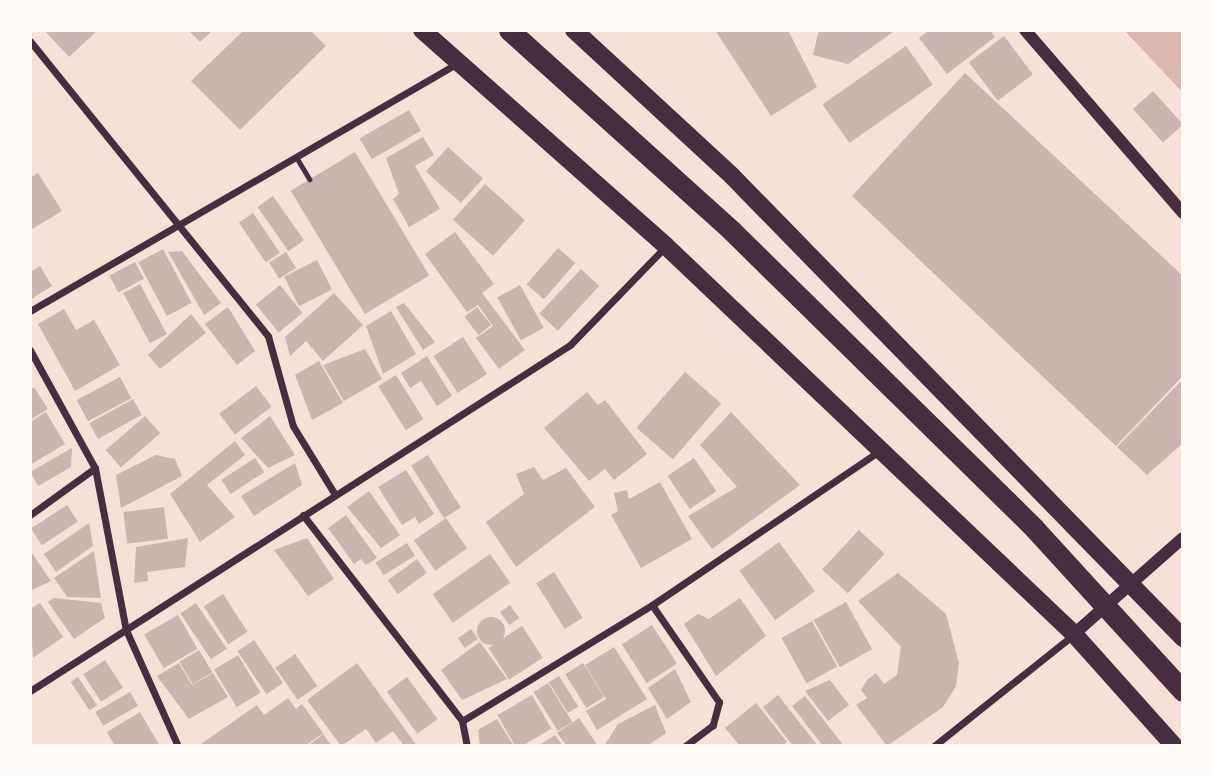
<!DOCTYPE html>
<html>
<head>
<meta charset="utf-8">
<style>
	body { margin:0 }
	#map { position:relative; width:1213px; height:776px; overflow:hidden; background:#f7e1d7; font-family:Figtree,sans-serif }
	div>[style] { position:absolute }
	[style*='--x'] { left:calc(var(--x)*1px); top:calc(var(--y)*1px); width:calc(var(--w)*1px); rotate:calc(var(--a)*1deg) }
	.water>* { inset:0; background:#dcb8b0 }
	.building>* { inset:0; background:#ccb4b1; transform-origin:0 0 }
	.round { border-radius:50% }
	.service>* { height:5px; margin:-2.5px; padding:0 2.5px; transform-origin:2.5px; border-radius:2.5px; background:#4a2c40 }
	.minor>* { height:7px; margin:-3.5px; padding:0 3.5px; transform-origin:3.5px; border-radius:3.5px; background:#4a2c40 }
	.tertiary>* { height:12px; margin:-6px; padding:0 6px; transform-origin:6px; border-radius:6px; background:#4a2c40 }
	.primary>* { height:18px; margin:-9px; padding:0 9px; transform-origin:9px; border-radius:9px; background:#4a2c40 }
	.motorway>* { height:21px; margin:-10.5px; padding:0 10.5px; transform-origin:10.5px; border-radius:10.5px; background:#4a2c40 }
	span { translate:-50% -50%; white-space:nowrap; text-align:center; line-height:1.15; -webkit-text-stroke:5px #fffaf5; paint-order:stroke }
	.frame { position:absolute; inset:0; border:32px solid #fffaf5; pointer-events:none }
</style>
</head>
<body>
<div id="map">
	<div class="water">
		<div style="clip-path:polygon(1124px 30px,1183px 30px,1183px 93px)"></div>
	</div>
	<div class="building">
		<div style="clip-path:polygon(44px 30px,98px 30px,69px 57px)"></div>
		<div style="clip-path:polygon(188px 30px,213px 30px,200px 42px)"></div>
		<div style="clip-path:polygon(244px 30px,310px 30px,326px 46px,240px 130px,191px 81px)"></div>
		<div style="clip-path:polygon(715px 30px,788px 30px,817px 87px,771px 116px)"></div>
		<div style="clip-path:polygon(819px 30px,896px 30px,848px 64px,813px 55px)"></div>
		<div style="clip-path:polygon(930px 30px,990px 30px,995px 37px,947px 74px,919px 38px)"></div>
		<div style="left:1004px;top:36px;width:48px;height:44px;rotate:53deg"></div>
		<div style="left:906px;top:46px;width:47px;height:102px;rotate:55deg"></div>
		<div style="clip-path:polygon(965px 73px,1183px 276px,1183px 376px,1116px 446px,852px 196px)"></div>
		<div style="left:1153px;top:91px;width:45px;height:27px;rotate:48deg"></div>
		<div style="left:409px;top:110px;width:24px;height:57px;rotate:60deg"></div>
		<div style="clip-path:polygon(423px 137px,434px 155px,415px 166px,440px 209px,409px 227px,393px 199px,399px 194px,386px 158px)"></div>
		<div style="left:448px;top:147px;width:47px;height:33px;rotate:42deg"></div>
		<div style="left:355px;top:152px;width:144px;height:75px;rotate:59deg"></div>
		<div style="clip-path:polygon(38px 173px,62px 211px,32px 229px,30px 178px)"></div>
		<div style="left:485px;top:184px;width:54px;height:48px;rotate:42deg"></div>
		<div style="left:273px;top:196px;width:54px;height:19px;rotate:55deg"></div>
		<div style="left:253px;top:213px;width:48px;height:17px;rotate:56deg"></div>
		<div style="clip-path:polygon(455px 232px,494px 284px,482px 293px,525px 350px,499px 369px,476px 338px,493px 326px,478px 305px,467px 312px,425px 254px)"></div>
		<div style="left:558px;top:248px;width:23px;height:48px;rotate:41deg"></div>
		<div style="left:163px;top:249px;width:61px;height:28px;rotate:62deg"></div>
		<div style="clip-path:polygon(182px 251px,221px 303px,204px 315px,168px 252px)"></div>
		<div style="left:286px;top:252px;width:19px;height:20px;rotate:58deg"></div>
		<div style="left:317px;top:260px;width:33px;height:37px;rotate:63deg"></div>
		<div style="left:135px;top:262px;width:19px;height:29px;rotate:62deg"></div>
		<div style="clip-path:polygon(40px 266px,52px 286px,30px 300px,30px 272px)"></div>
		<div style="left:581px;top:269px;width:25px;height:61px;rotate:43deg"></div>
		<div style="left:140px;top:284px;width:57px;height:19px;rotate:62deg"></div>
		<div style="left:280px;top:285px;width:36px;height:31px;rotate:51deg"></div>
		<div style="left:520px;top:285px;width:49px;height:26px;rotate:61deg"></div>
		<div style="clip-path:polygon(334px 293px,363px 325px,323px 361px,306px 341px,290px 356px,285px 337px)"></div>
		<div style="clip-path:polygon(404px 303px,435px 342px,423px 350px,396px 307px)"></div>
		<div style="clip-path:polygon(228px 307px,255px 351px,237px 365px,205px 324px)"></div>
		<div style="left:477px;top:307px;width:23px;height:16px;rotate:52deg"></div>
		<div style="clip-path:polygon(64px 309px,76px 330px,94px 320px,120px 365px,75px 391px,38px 324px)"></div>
		<div style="clip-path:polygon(391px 311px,416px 354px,383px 374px,366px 326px)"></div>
		<div style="clip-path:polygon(191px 314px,206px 333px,160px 369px,148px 355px)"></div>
		<div style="left:463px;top:337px;width:44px;height:35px;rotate:57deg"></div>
		<div style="clip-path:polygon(365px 349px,382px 379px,344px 401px,323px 365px)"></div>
		<div style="clip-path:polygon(427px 356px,452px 396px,437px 406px,421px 381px,410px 388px,401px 373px)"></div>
		<div style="clip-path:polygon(319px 361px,343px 403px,312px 420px,295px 375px)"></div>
		<div style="left:685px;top:372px;width:48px;height:74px;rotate:41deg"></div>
		<div style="left:396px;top:375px;width:52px;height:21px;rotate:58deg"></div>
		<div style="left:120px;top:377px;width:24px;height:49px;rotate:62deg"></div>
		<div style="clip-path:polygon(1183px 379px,1183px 443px,1147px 475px,1117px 447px)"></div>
		<div style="left:256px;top:386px;width:26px;height:46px;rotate:53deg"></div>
		<div style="clip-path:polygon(34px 387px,48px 409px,30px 420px,30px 390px)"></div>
		<div style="clip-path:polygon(587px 392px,598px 405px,605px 400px,647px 454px,614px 480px,605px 469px,589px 481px,544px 428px)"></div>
		<div style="left:133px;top:399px;width:18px;height:50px;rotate:61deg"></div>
		<div style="clip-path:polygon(46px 412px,65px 444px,30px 465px,30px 422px)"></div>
		<div style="clip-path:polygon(731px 412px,800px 485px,712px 549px,688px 516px,737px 487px,700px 445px)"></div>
		<div style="left:145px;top:416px;width:23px;height:52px;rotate:49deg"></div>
		<div style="clip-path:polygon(270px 416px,295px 455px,268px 468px,241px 438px)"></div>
		<div style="clip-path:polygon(235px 441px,245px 455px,207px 485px,235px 517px,200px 542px,170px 494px)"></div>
		<div style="clip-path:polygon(72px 448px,71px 467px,38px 486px,30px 472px)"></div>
		<div style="clip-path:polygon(156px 455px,175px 459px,182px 476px,121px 508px,116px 475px)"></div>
		<div style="left:428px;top:455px;width:62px;height:20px;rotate:58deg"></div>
		<div style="left:255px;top:458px;width:17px;height:40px;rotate:57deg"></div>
		<div style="left:694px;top:458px;width:40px;height:32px;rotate:56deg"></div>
		<div style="clip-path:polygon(295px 463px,302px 485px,254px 516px,241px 496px)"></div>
		<div style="clip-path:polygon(534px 467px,543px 480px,566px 468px,595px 507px,516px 567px,486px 522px,524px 494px,516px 474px)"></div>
		<div style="clip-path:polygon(406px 470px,434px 514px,419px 524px,415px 517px,402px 525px,378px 487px)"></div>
		<div style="clip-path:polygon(660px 482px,692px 539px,641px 568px,611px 515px,618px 511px,614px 493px,627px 490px,629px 499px)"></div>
		<div style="clip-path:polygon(369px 491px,400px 535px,381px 548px,347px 507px)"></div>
		<div style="left:67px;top:505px;width:20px;height:43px;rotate:57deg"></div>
		<div style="left:164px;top:507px;width:32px;height:41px;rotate:83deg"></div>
		<div style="clip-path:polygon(346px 515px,377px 558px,366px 565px,361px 559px,354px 564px,328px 528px)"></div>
		<div style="left:446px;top:518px;width:37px;height:39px;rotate:55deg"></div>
		<div style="clip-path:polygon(89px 523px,93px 546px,56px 572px,44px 554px)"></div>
		<div style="left:859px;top:530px;width:35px;height:54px;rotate:43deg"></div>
		<div style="clip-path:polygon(188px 538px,185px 567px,147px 572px,148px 581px,134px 583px,136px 547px)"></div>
		<div style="clip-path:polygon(307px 538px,334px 579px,308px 596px,274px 550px)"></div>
		<div style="left:779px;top:542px;width:61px;height:49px;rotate:54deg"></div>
		<div style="left:407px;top:543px;width:15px;height:37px;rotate:58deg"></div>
		<div style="clip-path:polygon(30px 550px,51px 581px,30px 591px)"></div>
		<div style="clip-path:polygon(94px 551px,101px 598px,67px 597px,54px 578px)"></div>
		<div style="left:490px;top:554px;width:35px;height:70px;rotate:55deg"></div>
		<div style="left:417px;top:559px;width:17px;height:36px;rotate:54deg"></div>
		<div style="left:554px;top:572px;width:54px;height:21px;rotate:58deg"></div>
		<div style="clip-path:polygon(898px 573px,946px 614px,959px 663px,956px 686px,943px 707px,887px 746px,856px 705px,867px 698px,861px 690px,867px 680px,876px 673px,884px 684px,897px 675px,901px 647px,858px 601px)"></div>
		<div style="left:223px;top:594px;width:45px;height:23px;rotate:57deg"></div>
		<div style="clip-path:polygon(54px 598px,101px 603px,105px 618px,74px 639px,48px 602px)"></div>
		<div style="clip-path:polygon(740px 598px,766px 636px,716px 676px,684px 624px,698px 614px,709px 619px)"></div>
		<div style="left:846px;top:602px;width:54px;height:37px;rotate:61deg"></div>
		<div style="clip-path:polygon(40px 603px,63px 637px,33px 658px,30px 609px)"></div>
		<div style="left:196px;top:603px;width:55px;height:19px;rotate:56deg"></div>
		<div style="left:510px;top:605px;width:16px;height:12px;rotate:55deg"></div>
		<div style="left:178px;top:615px;width:39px;height:39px;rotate:60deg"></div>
		<div class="round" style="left:477px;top:617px;width:28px;height:28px"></div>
		<div style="left:812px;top:621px;width:52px;height:35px;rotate:61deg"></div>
		<div style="left:652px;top:625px;width:46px;height:36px;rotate:57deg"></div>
		<div style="left:522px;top:626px;width:38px;height:40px;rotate:57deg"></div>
		<div style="left:471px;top:629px;width:12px;height:16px;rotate:55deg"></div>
		<div style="left:254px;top:640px;width:52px;height:20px;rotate:56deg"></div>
		<div style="clip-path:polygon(480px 642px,507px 679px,462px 700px,441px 670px)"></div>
		<div style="clip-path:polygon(614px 647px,647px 699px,597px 730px,586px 711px,606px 699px,585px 665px)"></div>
		<div style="left:199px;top:650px;width:26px;height:23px;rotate:59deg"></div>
		<div style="left:295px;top:654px;width:39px;height:24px;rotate:55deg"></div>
		<div style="left:238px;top:655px;width:44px;height:28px;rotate:59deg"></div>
		<div style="left:105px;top:660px;width:33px;height:26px;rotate:57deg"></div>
		<div style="clip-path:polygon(179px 663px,192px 685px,213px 673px,228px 697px,189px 719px,157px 676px)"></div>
		<div style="clip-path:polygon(357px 663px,402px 725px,417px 746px,404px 746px,393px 731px,376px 743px,366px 729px,341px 746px,307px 700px)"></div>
		<div style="left:583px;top:663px;width:40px;height:21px;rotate:58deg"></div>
		<div style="clip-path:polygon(675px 669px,691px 702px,667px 719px,648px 688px)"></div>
		<div style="left:559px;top:676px;width:36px;height:12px;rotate:58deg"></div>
		<div style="left:78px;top:677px;width:34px;height:9px;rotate:56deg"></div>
		<div style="left:407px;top:677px;width:52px;height:25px;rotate:54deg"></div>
		<div style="clip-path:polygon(830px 680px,849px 705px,828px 721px,805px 691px)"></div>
		<div style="left:548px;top:683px;width:46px;height:17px;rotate:58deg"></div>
		<div style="left:130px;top:692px;width:16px;height:40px;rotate:60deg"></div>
		<div style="left:532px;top:695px;width:39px;height:40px;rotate:60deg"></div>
		<div style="clip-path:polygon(778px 695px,818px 746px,793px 746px,763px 707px)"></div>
		<div style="clip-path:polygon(805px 696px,844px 746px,823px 746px,792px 706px)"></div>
		<div style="clip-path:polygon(288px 698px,296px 709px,302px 704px,323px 733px,305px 746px,198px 746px,257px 705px,264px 715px)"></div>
		<div style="clip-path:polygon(756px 703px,787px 742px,782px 746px,740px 746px,725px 728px)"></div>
		<div style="clip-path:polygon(655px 705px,666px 733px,647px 746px,604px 746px,618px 724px)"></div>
		<div style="clip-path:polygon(140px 712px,160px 746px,115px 746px,107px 732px)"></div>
		<div style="clip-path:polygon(579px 718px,598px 746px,567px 746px,557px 733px)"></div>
		<div style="clip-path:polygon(497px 719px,514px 746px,480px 746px,478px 730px)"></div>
		<div style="clip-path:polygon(323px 734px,332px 746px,312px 746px,310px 744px)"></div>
		<div style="clip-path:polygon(555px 735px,563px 746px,538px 746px)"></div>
	</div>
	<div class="service">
		<div style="--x:296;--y:157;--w:26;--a:59"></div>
	</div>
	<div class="minor">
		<div style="--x:30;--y:41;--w:379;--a:51.1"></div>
		<div style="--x:268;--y:336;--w:93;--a:74.5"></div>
		<div style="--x:293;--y:426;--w:79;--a:58.5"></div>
		<div style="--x:30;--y:311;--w:494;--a:-30.1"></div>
		<div style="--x:30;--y:350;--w:135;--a:61.2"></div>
		<div style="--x:95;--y:468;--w:165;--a:79.2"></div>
		<div style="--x:126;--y:630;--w:127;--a:65.9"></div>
		<div style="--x:30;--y:515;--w:80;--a:-35.9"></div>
		<div style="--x:303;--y:515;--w:260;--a:52.3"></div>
		<div style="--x:462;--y:721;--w:25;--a:79"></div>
		<div style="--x:652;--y:605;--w:118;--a:55.4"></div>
		<div style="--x:719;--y:702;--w:24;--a:105"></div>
		<div style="--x:713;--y:725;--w:35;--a:143"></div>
		<div style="--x:30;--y:691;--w:641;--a:-32.65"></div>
		<div style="--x:570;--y:345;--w:136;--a:-45.9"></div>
		<div style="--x:462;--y:721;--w:223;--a:-31.4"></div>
		<div style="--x:652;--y:605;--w:277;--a:-34.1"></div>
		<div style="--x:934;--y:746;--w:178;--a:-38.6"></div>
	</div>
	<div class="tertiary">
		<div style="--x:1025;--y:30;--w:242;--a:49.2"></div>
		<div style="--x:1074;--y:634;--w:145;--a:-41.4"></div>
	</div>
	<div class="primary">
		<div style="--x:422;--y:30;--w:326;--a:41.5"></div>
		<div style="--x:666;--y:246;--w:563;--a:43.56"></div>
		<div style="--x:1074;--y:634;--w:150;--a:48.2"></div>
		<div style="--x:574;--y:30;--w:215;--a:42.7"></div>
		<div style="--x:732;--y:176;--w:646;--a:45.69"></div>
	</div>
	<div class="motorway">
		<div style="--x:509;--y:30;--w:300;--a:42"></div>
		<div style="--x:732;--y:231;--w:424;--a:44.5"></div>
		<div style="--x:1034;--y:528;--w:221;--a:47.6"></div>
	</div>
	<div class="frame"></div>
</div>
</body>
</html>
